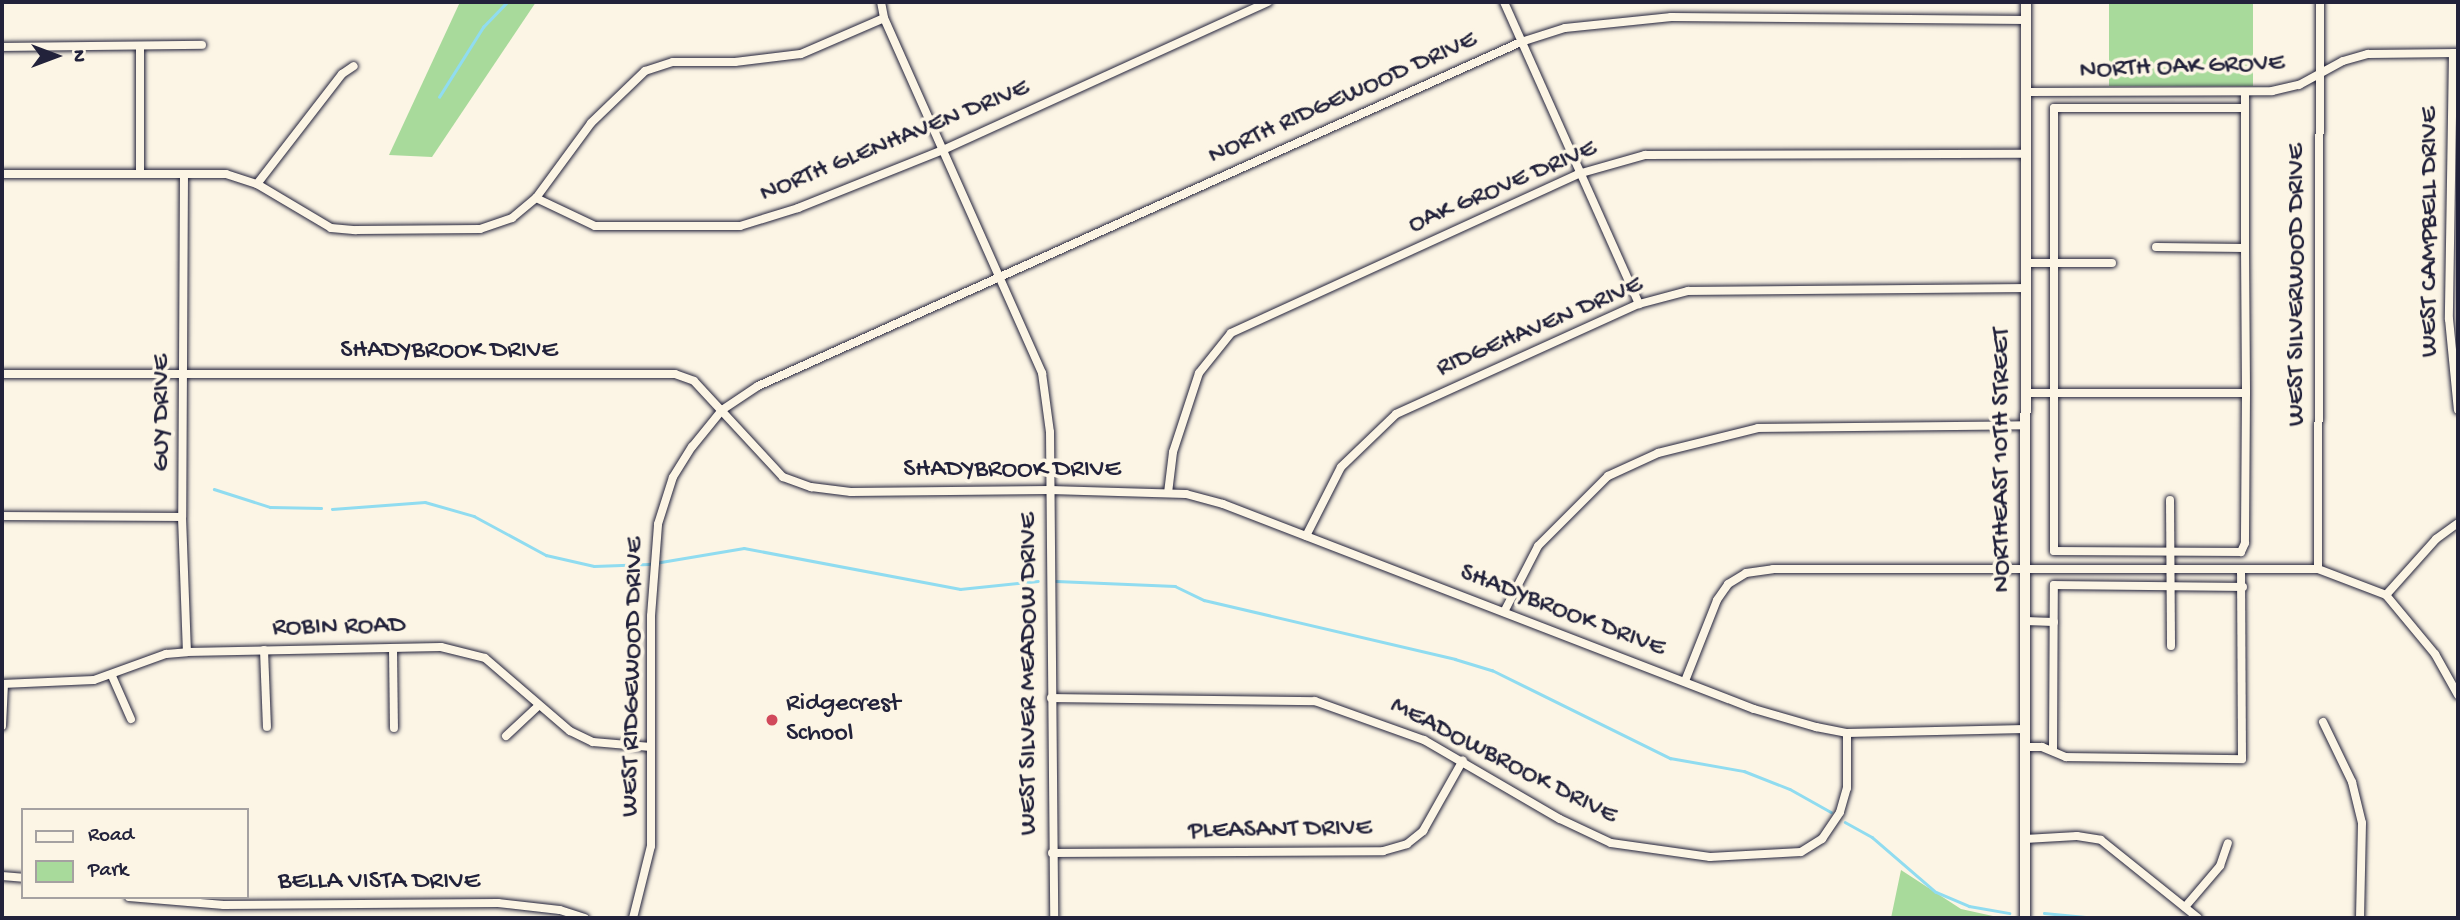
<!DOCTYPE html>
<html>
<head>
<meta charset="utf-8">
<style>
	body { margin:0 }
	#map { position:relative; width:2460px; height:920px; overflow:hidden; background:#fcf5e5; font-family:"Gochi Hand",sans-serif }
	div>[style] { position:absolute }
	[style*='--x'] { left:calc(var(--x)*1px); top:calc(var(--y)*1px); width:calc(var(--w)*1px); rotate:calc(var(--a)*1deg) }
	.green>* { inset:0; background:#a8da9b; transform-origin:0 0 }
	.stream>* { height:2.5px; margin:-1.25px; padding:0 1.25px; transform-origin:1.25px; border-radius:1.25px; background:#90dcf0 }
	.roads { filter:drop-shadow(0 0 2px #22223b) drop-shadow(0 0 2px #22223b) }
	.minor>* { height:8px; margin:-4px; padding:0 4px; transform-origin:4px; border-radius:4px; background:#fcf5e5 }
	.secondary>* { height:10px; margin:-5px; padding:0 5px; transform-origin:5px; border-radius:5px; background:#fcf5e5 }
	.dots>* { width:19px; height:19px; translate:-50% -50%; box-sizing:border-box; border:4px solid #fcf5e5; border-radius:50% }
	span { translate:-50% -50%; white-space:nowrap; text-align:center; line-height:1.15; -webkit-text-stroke:7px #fcf5e5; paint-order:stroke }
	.street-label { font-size:26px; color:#22223b }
	.poi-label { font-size:26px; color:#22223b }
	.left { translate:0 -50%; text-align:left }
	.frame { position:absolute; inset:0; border:4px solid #22223b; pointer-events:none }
	.legend { position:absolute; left:21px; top:808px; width:228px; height:91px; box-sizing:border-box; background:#fcf5e5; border:2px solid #a5a1a1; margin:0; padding:9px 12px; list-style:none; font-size:21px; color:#22223b }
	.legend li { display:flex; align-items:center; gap:14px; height:35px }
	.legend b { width:35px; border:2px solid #a5a1a1 }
	.north { position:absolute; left:21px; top:21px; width:70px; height:70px; -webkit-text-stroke:5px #fcf5e5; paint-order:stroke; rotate:90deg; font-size:19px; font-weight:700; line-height:28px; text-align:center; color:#22223b }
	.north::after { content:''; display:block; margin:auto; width:24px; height:32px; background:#22223b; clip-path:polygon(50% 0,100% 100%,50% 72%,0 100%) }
</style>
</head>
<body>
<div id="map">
	<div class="green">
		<div style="clip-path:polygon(460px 2px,536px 2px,432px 157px,389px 155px)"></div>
		<div style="left:2109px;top:2px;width:144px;height:84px"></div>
		<div style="clip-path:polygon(1901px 870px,1961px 909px,2002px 918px,1891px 918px)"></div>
	</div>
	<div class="stream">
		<div style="--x:439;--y:97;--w:83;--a:-57.8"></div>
		<div style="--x:483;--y:27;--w:35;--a:-46"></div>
		<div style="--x:214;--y:489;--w:59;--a:17.8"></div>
		<div style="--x:270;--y:507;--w:51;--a:1.1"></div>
		<div style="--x:332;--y:509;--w:93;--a:-4.3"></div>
		<div style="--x:425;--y:502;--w:51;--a:15.9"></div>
		<div style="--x:474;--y:516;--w:82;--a:28.4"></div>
		<div style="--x:546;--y:555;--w:49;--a:12.9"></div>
		<div style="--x:594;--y:566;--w:55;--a:-2.1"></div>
		<div style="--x:649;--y:564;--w:96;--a:-9.6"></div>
		<div style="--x:744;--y:548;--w:220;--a:10.7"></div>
		<div style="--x:960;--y:589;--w:78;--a:-5.9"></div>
		<div style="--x:1056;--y:581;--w:119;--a:2.4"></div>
		<div style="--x:1175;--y:586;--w:32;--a:26"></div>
		<div style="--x:1204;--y:600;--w:258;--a:13.2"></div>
		<div style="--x:1455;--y:659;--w:39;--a:17"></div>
		<div style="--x:1492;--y:670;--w:199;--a:26.3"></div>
		<div style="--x:1670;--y:758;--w:75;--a:10"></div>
		<div style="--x:1744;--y:771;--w:49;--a:21.4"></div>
		<div style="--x:1790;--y:789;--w:47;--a:29.3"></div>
		<div style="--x:1845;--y:822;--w:31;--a:29"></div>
		<div style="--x:1872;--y:837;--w:84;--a:40.7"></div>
		<div style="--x:1936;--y:892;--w:36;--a:23"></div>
		<div style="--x:1969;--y:906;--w:41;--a:9.9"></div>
		<div style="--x:2044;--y:913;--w:52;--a:5.5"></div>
	</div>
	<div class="roads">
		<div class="minor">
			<div style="--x:881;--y:2;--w:16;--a:79"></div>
			<div style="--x:884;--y:18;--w:389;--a:66"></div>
			<div style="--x:1042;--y:373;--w:60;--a:82.3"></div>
			<div style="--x:1050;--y:432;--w:486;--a:89.5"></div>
			<div style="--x:1504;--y:2;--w:331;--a:65.9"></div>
			<div style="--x:2;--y:47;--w:200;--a:-0.6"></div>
			<div style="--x:2453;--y:53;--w:266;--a:90.9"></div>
			<div style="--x:2449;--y:319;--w:91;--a:84.4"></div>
			<div style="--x:2026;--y:92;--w:246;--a:-0.2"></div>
			<div style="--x:2272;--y:91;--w:28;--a:-13"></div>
			<div style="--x:2299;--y:85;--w:50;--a:-28.6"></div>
			<div style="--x:2343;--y:61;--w:26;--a:-16"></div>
			<div style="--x:2368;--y:54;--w:90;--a:-0.6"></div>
			<div style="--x:2245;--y:92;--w:156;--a:90"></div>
			<div style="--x:2245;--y:248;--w:145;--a:89.6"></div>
			<div style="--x:2246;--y:393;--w:150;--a:90.4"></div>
			<div style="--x:2245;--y:543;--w:10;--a:114"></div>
			<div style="--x:2241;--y:552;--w:187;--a:-179.7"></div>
			<div style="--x:2054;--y:551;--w:443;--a:-90"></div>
			<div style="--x:2054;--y:108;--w:191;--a:0"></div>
			<div style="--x:140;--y:173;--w:127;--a:-90"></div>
			<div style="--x:2;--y:174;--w:224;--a:0"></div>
			<div style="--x:226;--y:174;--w:33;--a:18"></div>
			<div style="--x:257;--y:184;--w:86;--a:30.7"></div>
			<div style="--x:331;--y:228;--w:25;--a:5"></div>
			<div style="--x:356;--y:230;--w:124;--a:-0.5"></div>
			<div style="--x:480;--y:229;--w:34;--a:-19"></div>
			<div style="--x:512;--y:218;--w:31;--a:-40"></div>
			<div style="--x:536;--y:198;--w:65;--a:25.4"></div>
			<div style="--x:595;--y:226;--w:145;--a:0"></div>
			<div style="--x:740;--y:226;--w:61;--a:-17.2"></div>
			<div style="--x:798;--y:208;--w:156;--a:-21.8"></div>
			<div style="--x:943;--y:150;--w:357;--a:-24.5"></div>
			<div style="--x:184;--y:174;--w:343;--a:90.3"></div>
			<div style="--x:182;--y:517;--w:135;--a:87.9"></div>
			<div style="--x:257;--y:184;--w:139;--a:-52.3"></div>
			<div style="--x:342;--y:74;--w:14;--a:-34"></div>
			<div style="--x:536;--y:198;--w:93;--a:-53.7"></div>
			<div style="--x:591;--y:123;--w:75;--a:-43.9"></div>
			<div style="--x:645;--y:71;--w:29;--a:-18"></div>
			<div style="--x:673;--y:62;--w:62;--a:0"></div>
			<div style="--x:735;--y:62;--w:66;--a:-6.9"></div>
			<div style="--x:801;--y:54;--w:90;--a:-23.4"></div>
			<div style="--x:2156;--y:247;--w:89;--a:0.6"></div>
			<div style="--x:2026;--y:263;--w:86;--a:0"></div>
			<div style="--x:2;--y:374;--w:673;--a:0"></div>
			<div style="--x:675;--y:374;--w:20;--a:20"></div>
			<div style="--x:694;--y:381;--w:131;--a:47.2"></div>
			<div style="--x:783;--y:477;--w:30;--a:20"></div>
			<div style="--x:811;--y:487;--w:40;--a:7.1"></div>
			<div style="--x:851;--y:492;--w:199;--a:-0.6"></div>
			<div style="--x:1050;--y:490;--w:136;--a:1.7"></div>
			<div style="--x:1186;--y:494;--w:38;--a:15"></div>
			<div style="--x:1223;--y:504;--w:569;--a:21.11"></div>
			<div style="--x:1754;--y:709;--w:65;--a:16.2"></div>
			<div style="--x:1816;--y:727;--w:32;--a:11"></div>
			<div style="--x:1847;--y:733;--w:178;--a:-1.3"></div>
			<div style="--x:2025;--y:393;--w:221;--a:0"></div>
			<div style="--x:1168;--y:493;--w:41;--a:-83"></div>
			<div style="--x:1173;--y:452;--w:83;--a:-71.8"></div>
			<div style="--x:1199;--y:373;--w:51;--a:-51.3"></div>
			<div style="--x:1231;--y:333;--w:382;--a:-24.6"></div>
			<div style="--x:1578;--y:174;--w:70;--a:-15.8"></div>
			<div style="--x:1645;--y:155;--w:381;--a:-0.2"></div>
			<div style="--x:2170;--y:500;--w:146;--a:89.6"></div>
			<div style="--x:2;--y:516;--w:180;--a:0.3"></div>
			<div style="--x:1306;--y:536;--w:77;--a:-63.1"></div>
			<div style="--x:1341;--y:467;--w:76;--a:-43.9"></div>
			<div style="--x:1396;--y:414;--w:267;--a:-24.4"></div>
			<div style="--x:1639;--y:304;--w:51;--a:-14.9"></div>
			<div style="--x:1688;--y:291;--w:338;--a:-0.5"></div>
			<div style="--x:2318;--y:569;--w:567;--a:-89.8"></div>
			<div style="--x:2386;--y:595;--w:75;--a:-48.2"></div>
			<div style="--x:2436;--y:539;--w:27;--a:-36"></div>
			<div style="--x:1504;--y:612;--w:74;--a:-62.7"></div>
			<div style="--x:1538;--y:546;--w:99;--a:-45"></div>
			<div style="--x:1608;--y:476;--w:55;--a:-24.7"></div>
			<div style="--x:1658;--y:453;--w:103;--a:-14"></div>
			<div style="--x:1758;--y:428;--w:268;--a:-0.6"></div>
			<div style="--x:2025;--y:621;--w:29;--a:2"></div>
			<div style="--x:393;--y:649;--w:79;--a:89.3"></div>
			<div style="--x:264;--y:650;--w:77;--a:87.8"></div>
			<div style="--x:112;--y:676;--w:47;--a:66.2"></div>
			<div style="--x:1685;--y:681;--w:87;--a:-68.4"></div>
			<div style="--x:1717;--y:600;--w:19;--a:-55"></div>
			<div style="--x:1728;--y:584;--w:21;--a:-31"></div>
			<div style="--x:1746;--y:573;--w:27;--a:-8"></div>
			<div style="--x:1773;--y:569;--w:545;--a:0"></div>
			<div style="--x:2318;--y:569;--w:73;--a:20.9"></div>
			<div style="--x:2386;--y:595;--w:77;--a:50.3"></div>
			<div style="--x:2435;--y:654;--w:47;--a:60.7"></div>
			<div style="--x:2;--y:684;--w:92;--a:-2.5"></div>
			<div style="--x:94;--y:680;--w:77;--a:-19.9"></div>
			<div style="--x:166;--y:654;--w:21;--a:-5"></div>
			<div style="--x:187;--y:652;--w:254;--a:-1.1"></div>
			<div style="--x:441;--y:647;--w:45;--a:14"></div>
			<div style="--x:485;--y:658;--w:112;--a:40.7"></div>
			<div style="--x:570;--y:731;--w:25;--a:26"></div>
			<div style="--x:593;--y:742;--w:58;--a:4.9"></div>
			<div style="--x:1051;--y:698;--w:264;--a:0.7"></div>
			<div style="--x:1315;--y:701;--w:116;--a:19.7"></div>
			<div style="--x:1424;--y:740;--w:157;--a:30.2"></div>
			<div style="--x:1560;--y:819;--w:56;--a:25.2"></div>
			<div style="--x:1611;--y:843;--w:100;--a:8"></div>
			<div style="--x:1710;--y:857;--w:91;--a:-3.1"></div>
			<div style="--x:1801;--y:852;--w:25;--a:-32"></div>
			<div style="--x:1822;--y:839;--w:32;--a:-56"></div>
			<div style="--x:1840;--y:812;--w:25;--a:-74"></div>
			<div style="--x:1847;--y:788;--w:55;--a:-90"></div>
			<div style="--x:2323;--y:722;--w:67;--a:64.2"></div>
			<div style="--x:2352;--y:782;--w:42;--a:76.3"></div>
			<div style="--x:2362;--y:823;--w:95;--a:91.2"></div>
			<div style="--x:2;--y:726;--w:42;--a:-87.3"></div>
			<div style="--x:506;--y:736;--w:42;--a:-43.1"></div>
			<div style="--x:2025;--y:747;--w:17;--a:0"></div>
			<div style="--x:2042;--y:747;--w:26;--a:23"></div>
			<div style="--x:2066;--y:757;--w:176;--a:0.7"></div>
			<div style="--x:2242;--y:759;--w:190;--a:-90.3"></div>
			<div style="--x:2053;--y:750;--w:165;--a:-89.7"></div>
			<div style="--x:2054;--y:585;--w:189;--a:0.6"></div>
			<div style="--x:2025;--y:839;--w:52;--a:-3.3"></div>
			<div style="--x:2077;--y:836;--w:24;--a:9"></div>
			<div style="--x:2101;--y:840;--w:124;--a:38.8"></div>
			<div style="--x:1052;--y:853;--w:331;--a:-0.3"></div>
			<div style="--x:1383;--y:851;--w:25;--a:-16"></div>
			<div style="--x:1407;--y:844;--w:21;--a:-39"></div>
			<div style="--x:1423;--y:831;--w:81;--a:-60.6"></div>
			<div style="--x:2;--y:876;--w:21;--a:5"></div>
			<div style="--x:129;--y:897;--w:95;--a:4.8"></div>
			<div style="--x:224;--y:905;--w:274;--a:-0.4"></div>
			<div style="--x:498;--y:903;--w:62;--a:6.4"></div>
			<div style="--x:560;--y:910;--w:26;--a:18"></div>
			<div style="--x:2185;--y:907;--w:54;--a:-49.5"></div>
			<div style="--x:2220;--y:866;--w:24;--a:-71"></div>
			<div style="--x:633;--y:918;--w:74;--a:-76"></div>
			<div style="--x:651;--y:846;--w:230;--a:-90"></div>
			<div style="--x:651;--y:616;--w:92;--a:-85.6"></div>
			<div style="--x:658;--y:524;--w:49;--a:-72.3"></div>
			<div style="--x:673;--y:477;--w:36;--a:-58"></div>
			<div style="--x:692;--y:447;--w:48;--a:-51"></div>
			<div style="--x:722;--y:410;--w:43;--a:-33.7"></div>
			<div style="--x:758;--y:386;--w:837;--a:-24.27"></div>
			<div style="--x:1521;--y:42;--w:46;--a:-17.7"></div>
			<div style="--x:1565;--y:28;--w:107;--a:-5.9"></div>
			<div style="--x:1671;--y:17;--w:355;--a:0.5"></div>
		</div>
		<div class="secondary">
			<div style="--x:2025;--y:918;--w:916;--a:-89.94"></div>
		</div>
	</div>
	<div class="dots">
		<div style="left:772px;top:720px;background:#d1495b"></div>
	</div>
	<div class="street-label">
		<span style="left:2182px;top:68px;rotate:-2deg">NORTH OAK GROVE</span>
		<span style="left:1343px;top:99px;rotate:-24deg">NORTH RIDGEWOOD DRIVE</span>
		<span style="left:895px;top:142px;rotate:-22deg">NORTH GLENHAVEN DRIVE</span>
		<span style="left:1503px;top:188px;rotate:-23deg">OAK GROVE DRIVE</span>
		<span style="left:2431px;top:232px;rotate:-90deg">WEST CAMPBELL DRIVE</span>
		<span style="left:2298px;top:285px;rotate:-90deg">WEST SILVERWOOD DRIVE</span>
		<span style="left:1540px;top:328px;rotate:-23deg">RIDGEHAVEN DRIVE</span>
		<span style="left:449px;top:352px">SHADYBROOK DRIVE</span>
		<span style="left:163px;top:413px;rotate:-90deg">GUY DRIVE</span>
		<span style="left:2003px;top:460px;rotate:-90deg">NORTHEAST 10TH STREET</span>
		<span style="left:1012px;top:471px">SHADYBROOK DRIVE</span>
		<span style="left:1562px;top:612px;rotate:21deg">SHADYBROOK DRIVE</span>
		<span style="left:339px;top:628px;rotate:-1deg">ROBIN ROAD</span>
		<span style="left:1030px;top:674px;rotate:-90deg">WEST SILVER MEADOW DRIVE</span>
		<span style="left:634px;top:677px;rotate:-89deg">WEST RIDGEWOOD DRIVE</span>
		<span style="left:1503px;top:762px;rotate:27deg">MEADOWBROOK DRIVE</span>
		<span style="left:1280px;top:831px;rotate:-1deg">PLEASANT DRIVE</span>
		<span style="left:379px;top:883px">BELLA VISTA DRIVE</span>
	</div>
	<div class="poi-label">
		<span class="left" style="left:786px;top:720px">Ridgecrest<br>School</span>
	</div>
	<div class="frame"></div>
	<ul class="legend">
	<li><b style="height:9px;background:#fcf5e5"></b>Road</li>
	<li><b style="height:19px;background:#a8da9b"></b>Park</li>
	</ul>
	<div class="north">N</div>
</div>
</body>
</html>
